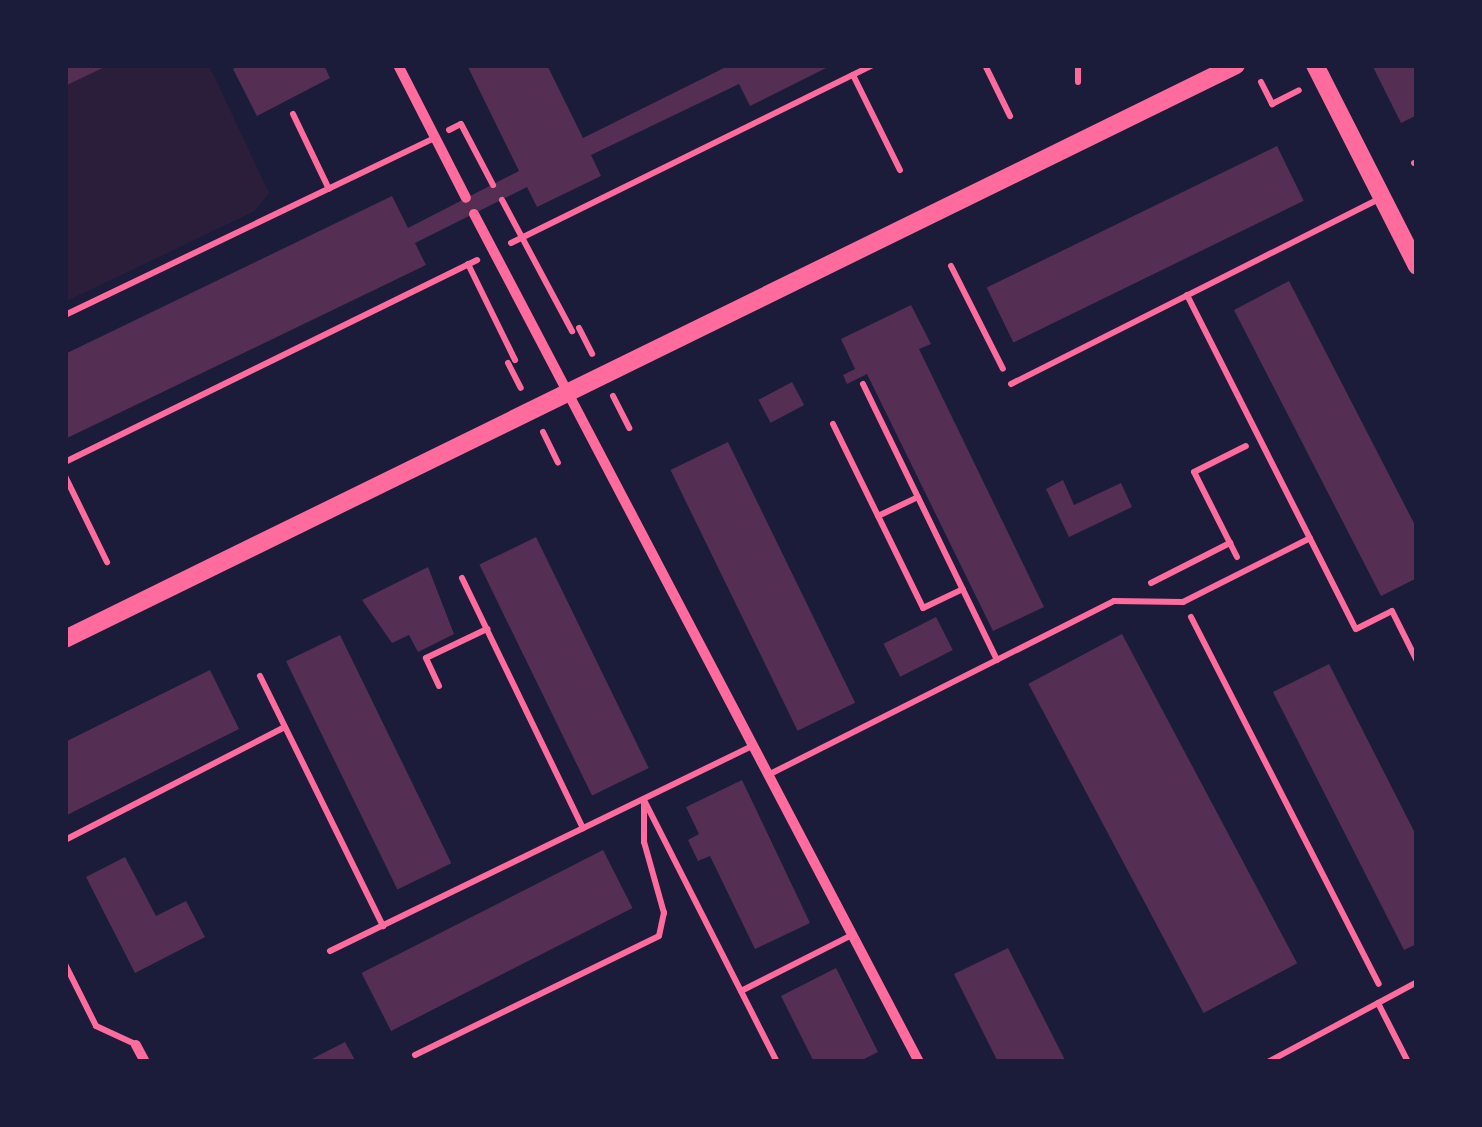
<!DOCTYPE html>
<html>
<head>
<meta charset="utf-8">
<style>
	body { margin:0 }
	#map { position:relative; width:1482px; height:1127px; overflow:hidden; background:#1b1b3a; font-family:"Crimson Pro",serif }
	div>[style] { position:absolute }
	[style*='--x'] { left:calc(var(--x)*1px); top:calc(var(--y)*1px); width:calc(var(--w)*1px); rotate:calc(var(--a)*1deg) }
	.green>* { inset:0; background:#2a1e3b }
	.building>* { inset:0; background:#542f53; transform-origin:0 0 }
	.path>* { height:6px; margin:-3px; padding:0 3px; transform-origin:3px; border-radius:3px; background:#ff6b9d }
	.service>* { height:6px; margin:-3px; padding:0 3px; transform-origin:3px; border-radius:3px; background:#ff6b9d }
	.minor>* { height:10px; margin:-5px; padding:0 5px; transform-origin:5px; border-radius:5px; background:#ff6b9d }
	.secondary>* { height:18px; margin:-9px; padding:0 9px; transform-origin:9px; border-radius:9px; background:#ff6b9d }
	span { translate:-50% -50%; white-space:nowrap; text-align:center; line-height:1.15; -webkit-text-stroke:10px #1b1b3a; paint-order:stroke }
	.frame { position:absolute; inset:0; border:68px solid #1b1b3a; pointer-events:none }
</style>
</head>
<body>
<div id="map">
	<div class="green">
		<div style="clip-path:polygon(109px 65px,209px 65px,269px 193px,255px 211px,65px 302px,65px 86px)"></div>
	</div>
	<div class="building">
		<div style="clip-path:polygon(65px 65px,109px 65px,65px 86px)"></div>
		<div style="clip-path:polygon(241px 65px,324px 65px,330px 78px,257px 116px,233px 69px)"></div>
		<div style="clip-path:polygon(467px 65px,547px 65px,583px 138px,730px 65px,832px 65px,750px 106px,739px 84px,591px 155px,601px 176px,537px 207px,527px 187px,415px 243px,426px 265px,65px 439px,65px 354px,392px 196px,408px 228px,519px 171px)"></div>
		<div style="clip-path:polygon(1372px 65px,1417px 65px,1417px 115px,1401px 123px)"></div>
		<div style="left:1277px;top:146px;width:61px;height:323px;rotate:64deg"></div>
		<div style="clip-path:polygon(1289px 281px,1417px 529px,1417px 578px,1381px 596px,1234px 310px)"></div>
		<div style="clip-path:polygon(911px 305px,931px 344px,919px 349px,1044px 607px,993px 631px,867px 374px,847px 384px,843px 375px,855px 369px,841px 339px)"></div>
		<div style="left:792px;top:382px;width:26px;height:38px;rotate:62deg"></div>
		<div style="left:728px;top:442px;width:290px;height:64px;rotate:64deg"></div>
		<div style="clip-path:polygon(1063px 480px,1074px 505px,1121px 483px,1132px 507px,1069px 537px,1046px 489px)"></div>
		<div style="left:536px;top:537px;width:257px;height:63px;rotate:64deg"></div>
		<div style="clip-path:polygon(428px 567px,454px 634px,418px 652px,409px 635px,392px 643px,362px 600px)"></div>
		<div style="left:936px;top:617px;width:37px;height:59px;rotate:63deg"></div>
		<div style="left:1122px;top:634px;width:373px;height:106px;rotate:62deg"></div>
		<div style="left:340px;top:635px;width:254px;height:60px;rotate:64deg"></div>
		<div style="clip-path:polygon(1329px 664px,1417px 837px,1417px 944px,1404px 950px,1273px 692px)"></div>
		<div style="clip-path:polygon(210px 670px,239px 729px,65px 816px,65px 742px)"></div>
		<div style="clip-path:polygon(742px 780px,810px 923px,755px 949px,710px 856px,698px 861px,688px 840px,699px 834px,686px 807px)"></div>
		<div style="left:603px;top:850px;width:65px;height:271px;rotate:63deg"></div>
		<div style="clip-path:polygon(125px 857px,156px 916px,186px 901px,205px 937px,135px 973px,86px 877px)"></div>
		<div style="clip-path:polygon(1008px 948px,1066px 1062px,998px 1062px,954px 974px)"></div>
		<div style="clip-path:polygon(836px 968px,878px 1052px,858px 1062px,814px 1062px,781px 996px)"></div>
		<div style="clip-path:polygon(345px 1042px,356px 1062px,306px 1062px)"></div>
	</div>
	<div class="path">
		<div style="--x:985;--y:65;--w:57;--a:63.9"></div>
		<div style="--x:1078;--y:65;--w:17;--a:90"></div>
		<div style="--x:853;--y:75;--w:106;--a:63.7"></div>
		<div style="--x:1261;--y:82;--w:25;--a:63"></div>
		<div style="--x:1272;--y:104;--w:30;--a:-27"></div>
		<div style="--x:449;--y:130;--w:13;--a:-27"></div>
		<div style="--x:461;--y:124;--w:69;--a:62.3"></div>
		<div style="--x:1414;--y:163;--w:3;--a:-18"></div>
		<div style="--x:502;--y:200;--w:149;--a:61.9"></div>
		<div style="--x:511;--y:243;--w:403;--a:-26.2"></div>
		<div style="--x:468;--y:264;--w:107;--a:63.9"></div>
		<div style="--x:951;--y:266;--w:115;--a:63.2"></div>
		<div style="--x:579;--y:328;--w:29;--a:63"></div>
		<div style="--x:508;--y:363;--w:28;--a:63"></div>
		<div style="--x:613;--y:396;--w:36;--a:63"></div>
		<div style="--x:543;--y:432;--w:34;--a:64"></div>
		<div style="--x:65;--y:462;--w:459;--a:-26.1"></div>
		<div style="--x:65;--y:476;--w:96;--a:64"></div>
		<div style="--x:1237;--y:557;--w:95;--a:-116.8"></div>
		<div style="--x:1194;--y:472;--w:58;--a:-26.6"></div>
		<div style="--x:1151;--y:583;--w:89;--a:-26.9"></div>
		<div style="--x:1191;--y:617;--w:412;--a:62.9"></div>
	</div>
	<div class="service">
		<div style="--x:293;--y:114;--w:83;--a:64.4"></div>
		<div style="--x:1187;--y:295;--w:374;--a:63.2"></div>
		<div style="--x:1356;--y:629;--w:40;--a:-26.6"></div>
		<div style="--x:1392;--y:611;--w:56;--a:63.4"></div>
		<div style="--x:65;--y:315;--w:410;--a:-25.6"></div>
		<div style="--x:863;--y:384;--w:307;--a:64.1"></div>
		<div style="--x:1011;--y:384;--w:414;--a:-26.7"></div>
		<div style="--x:833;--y:424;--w:205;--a:63.9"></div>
		<div style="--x:923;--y:608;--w:44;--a:-25.4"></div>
		<div style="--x:878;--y:516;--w:44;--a:-25.4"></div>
		<div style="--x:462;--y:578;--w:278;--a:64.2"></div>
		<div style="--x:260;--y:676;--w:279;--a:63.8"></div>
		<div style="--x:439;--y:686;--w:31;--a:-115"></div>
		<div style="--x:426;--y:658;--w:68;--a:-25.4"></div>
		<div style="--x:768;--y:775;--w:387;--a:-26.7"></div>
		<div style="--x:1114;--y:601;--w:69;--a:0.8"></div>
		<div style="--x:1183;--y:602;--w:142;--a:-26.7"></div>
		<div style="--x:644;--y:800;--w:294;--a:63.1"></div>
		<div style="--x:65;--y:840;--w:245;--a:-27.2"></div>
		<div style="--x:330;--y:951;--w:469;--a:-25.9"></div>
		<div style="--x:65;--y:964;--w:69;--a:63.4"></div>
		<div style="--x:96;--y:1026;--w:43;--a:24.8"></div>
		<div style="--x:741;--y:991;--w:124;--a:-26.8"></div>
		<div style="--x:1378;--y:1003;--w:66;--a:63"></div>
		<div style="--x:415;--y:1055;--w:271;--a:-26"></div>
		<div style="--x:659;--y:936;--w:24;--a:-78"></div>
		<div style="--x:664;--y:913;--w:74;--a:-105.7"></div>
		<div style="--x:644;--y:842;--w:43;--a:-90"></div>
		<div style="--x:1268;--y:1062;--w:169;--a:-28.2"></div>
	</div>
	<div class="minor">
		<div style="--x:398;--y:65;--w:149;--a:62.9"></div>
		<div style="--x:474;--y:214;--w:958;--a:62.31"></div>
		<div style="--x:136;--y:1045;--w:19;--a:62"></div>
	</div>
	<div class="secondary">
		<div style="--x:1315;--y:65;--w:225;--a:63.1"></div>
		<div style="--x:65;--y:639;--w:1304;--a:-26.11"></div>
	</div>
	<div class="frame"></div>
</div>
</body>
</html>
